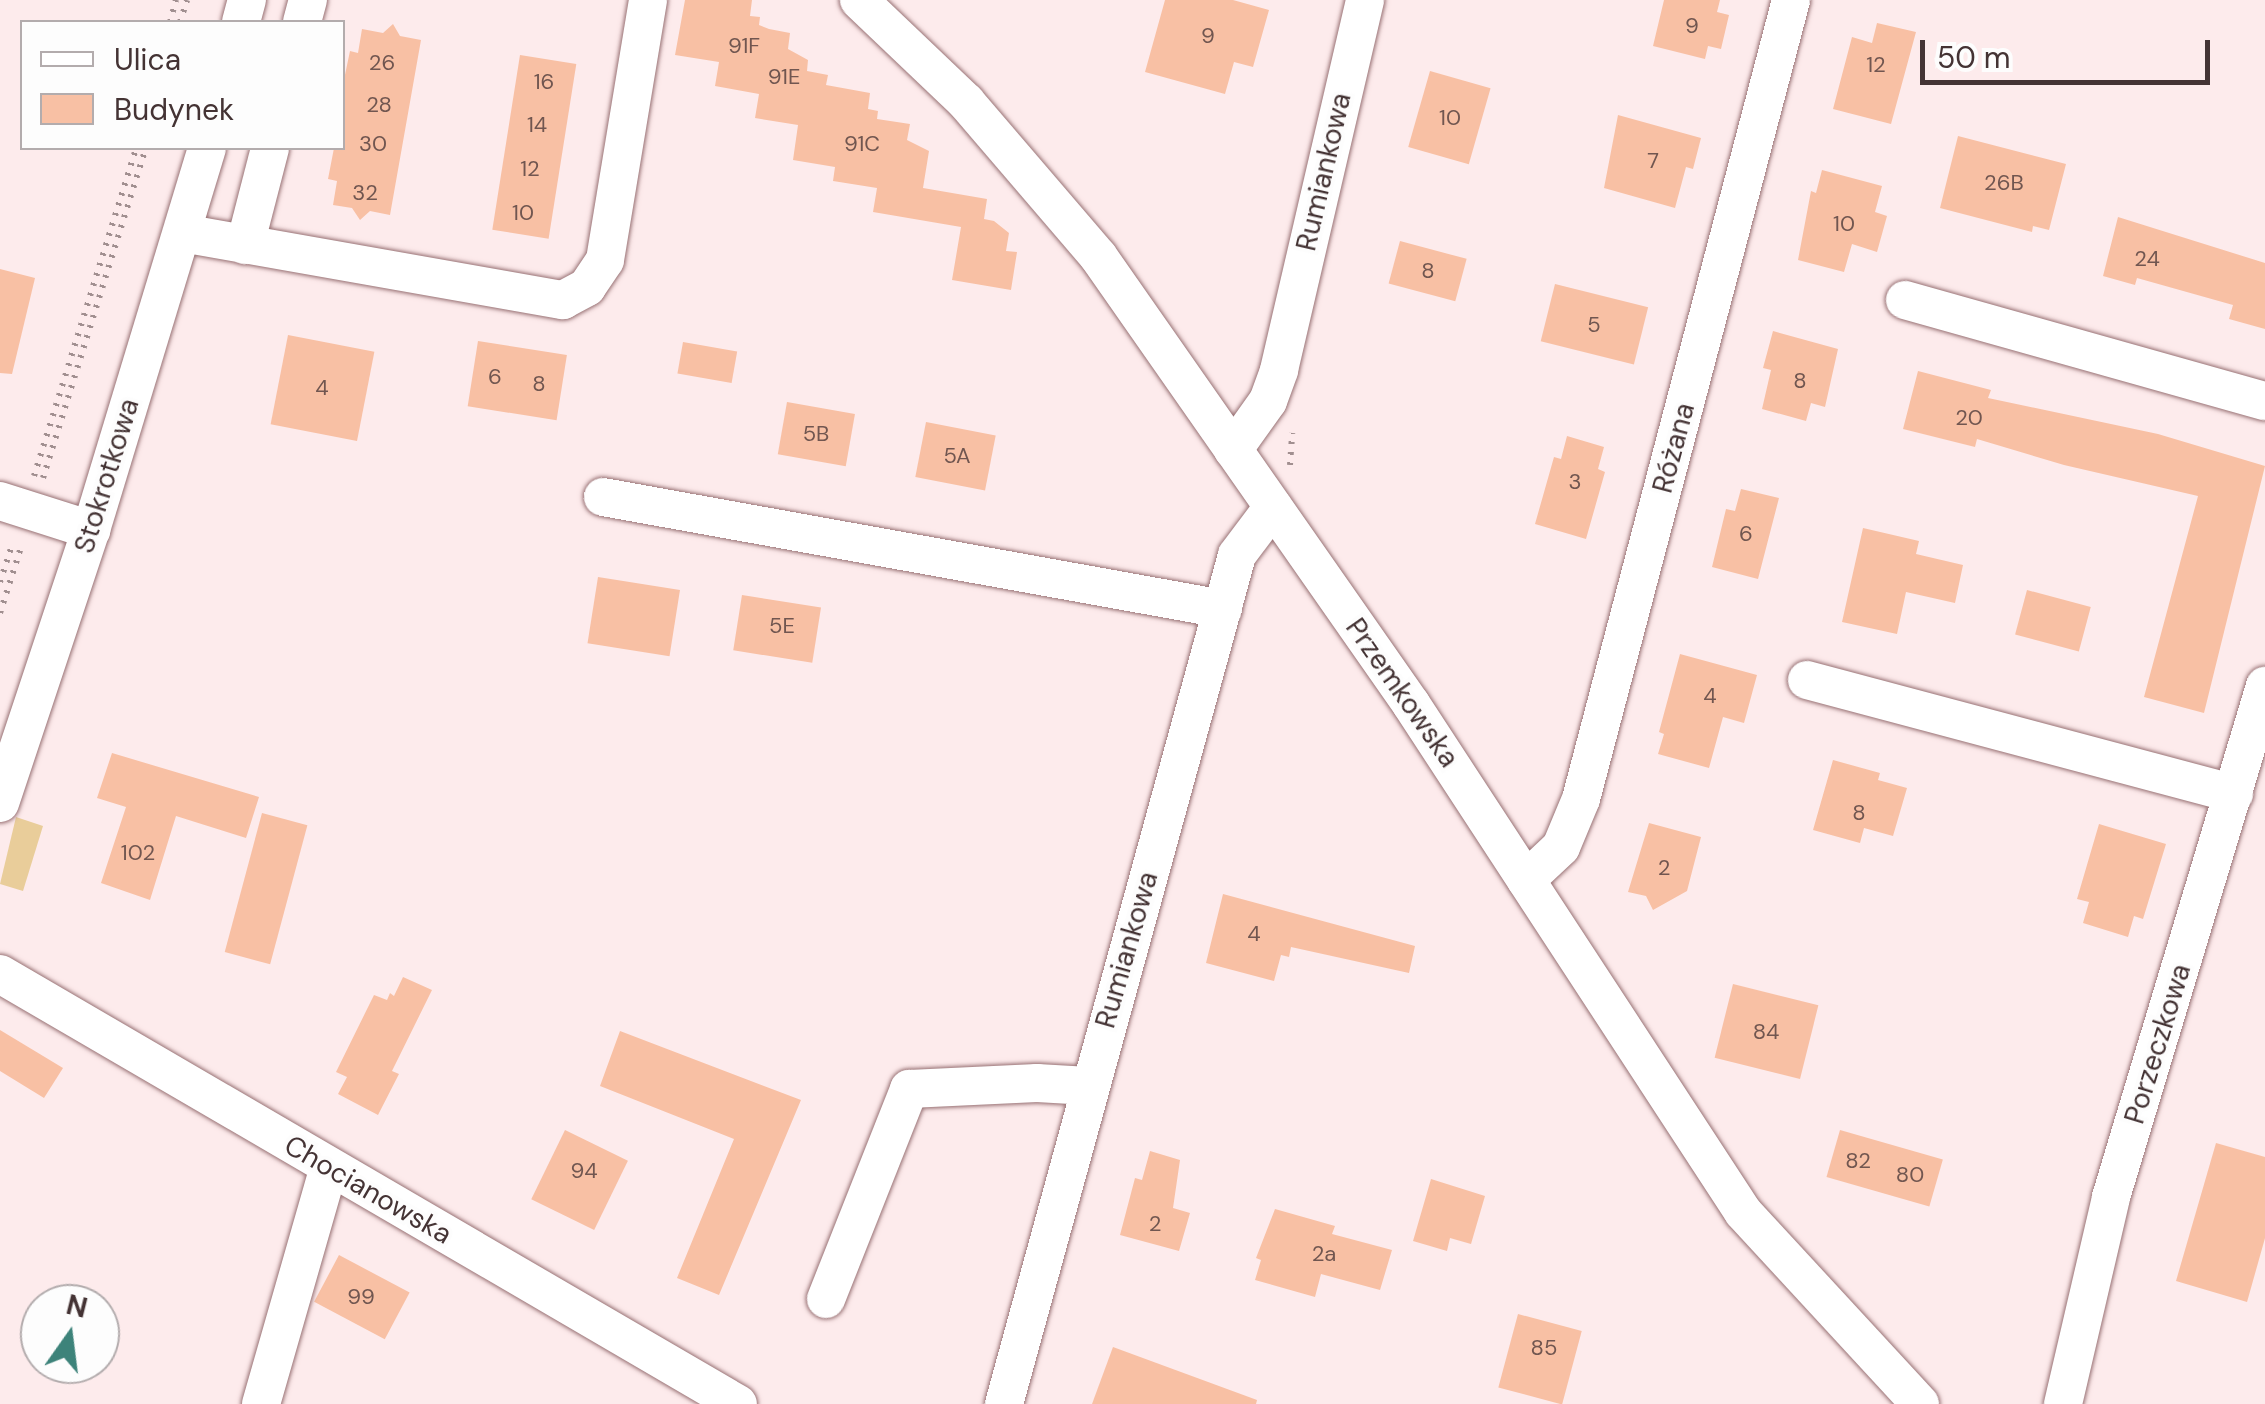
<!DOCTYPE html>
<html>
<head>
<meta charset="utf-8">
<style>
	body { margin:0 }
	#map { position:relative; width:2265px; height:1404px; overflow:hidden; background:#fdebec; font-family:"DM Sans",sans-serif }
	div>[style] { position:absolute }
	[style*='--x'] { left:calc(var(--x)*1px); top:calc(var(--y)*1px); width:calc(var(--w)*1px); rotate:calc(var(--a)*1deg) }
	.green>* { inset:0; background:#e9cd9a }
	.building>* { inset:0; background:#f8c0a4; transform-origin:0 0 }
	.path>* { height:6px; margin-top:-3px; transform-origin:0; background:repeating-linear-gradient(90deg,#a18f90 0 2.5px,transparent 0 10.5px) }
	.roads { filter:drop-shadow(0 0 2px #987174) drop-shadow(0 0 2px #987174) }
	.minor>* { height:38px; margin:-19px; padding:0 19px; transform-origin:19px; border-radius:19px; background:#fff }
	span { translate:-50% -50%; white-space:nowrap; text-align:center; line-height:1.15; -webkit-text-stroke:8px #fdfdfd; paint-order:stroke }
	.number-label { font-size:22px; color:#715650 }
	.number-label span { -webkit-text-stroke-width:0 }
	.street-label { font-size:28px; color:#443334 }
	.legend { position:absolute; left:20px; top:20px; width:325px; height:130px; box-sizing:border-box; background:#fdfdfd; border:2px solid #b3acad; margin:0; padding:12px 18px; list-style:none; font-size:30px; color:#443334 }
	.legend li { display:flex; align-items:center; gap:20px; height:50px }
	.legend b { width:50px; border:2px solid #b3acad }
	.north { position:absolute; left:20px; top:1284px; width:100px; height:100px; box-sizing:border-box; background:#fdfdfd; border:2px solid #b3acad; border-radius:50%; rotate:14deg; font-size:28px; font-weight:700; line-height:40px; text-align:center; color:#443334 }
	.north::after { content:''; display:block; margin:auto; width:35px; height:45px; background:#3d837a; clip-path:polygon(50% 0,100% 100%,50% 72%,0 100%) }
	.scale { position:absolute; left:1920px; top:40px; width:290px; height:45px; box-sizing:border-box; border:5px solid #443334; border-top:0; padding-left:12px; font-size:30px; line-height:35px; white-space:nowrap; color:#443334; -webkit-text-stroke:8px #fdfdfd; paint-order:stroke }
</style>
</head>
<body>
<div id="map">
	<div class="green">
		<div style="clip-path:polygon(16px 817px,43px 826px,23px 891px,0 884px)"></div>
	</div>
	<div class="building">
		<div style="clip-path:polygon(685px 0,752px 0,750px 16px,760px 17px,759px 25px,769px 29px,790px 33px,788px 49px,808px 60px,807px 71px,828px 75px,826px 85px,870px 93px,868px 109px,878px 111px,877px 119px,910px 124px,907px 140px,929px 151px,923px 188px,987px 199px,984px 219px,994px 221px,1009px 233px,1006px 251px,1017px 252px,1011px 290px,952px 280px,961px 227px,873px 212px,877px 188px,833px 181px,835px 167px,793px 160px,798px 125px,755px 118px,759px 94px,715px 86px,719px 62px,675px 55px)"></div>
		<div style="clip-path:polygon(1165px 0,1233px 0,1269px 10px,1253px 67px,1234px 62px,1225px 94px,1145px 72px)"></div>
		<div style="clip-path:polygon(1664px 0,1720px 0,1717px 12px,1729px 15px,1721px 49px,1708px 46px,1705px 59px,1653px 46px)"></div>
		<div style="clip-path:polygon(1877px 23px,1916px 32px,1891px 124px,1833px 109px,1852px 37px,1872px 43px)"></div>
		<div style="clip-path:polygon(393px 24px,400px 36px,421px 40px,390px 215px,370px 211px,360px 220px,352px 208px,333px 205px,337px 181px,328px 179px,334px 148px,342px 148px,342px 89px,350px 51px,358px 53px,362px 29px,383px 33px)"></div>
		<div style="left:520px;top:55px;width:57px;height:177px;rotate:9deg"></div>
		<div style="left:1430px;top:71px;width:63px;height:79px;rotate:16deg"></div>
		<div style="clip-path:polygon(1618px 115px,1701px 138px,1693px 169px,1686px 167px,1675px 208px,1604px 188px)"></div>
		<div style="clip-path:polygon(1958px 136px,2066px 164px,2049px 230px,2033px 226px,2032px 232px,1940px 208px)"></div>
		<div style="clip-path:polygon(1822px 170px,1882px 186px,1875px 212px,1887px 216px,1877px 252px,1852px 244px,1844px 272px,1798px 260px,1811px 191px,1816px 193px)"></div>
		<div style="clip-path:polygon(2118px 217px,2265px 263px,2265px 329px,2229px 319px,2233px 305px,2137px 278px,2135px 285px,2103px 276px)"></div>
		<div style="left:1400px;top:241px;width:69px;height:44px;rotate:15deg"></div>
		<div style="clip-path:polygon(0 269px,35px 278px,12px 374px,0 373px)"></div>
		<div style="left:1555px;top:284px;width:96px;height:59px;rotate:14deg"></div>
		<div style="clip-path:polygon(1773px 331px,1838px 349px,1825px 407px,1811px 403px,1806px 421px,1762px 409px,1771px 370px,1763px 368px)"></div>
		<div style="left:288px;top:335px;width:88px;height:91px;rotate:11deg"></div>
		<div style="left:478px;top:341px;width:90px;height:66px;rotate:9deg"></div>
		<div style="left:683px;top:342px;width:55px;height:32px;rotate:10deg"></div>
		<div style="clip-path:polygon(1918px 371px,1991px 390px,1988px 398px,2158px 434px,2265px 466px,2204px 713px,2144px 697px,2198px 496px,2064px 465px,1977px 439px,1975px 447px,1903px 429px)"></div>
		<div style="left:787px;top:402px;width:69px;height:53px;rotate:10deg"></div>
		<div style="left:926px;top:422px;width:71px;height:56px;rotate:11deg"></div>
		<div style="clip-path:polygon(1567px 436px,1604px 447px,1598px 469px,1605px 472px,1586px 539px,1535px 524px,1554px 457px,1561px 459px)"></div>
		<div style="clip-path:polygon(1741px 489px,1779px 498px,1758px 579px,1712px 567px,1726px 509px,1735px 511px)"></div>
		<div style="clip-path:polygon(1863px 528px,1919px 541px,1916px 554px,1963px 565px,1955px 603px,1906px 592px,1897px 634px,1842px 622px)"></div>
		<div style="left:598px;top:577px;width:83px;height:67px;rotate:9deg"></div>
		<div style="left:2027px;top:590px;width:66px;height:46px;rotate:15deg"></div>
		<div style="left:742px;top:595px;width:80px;height:56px;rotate:9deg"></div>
		<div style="clip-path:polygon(1680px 654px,1757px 675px,1744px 723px,1723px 717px,1709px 768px,1658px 754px,1664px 734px,1659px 732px)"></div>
		<div style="clip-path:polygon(112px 753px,259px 797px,246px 838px,176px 816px,150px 900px,101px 883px,126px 807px,97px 798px)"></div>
		<div style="clip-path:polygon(1833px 760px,1880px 773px,1878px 780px,1907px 788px,1893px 836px,1864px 828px,1860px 843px,1813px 830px)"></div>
		<div style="left:262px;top:813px;width:47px;height:144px;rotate:15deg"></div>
		<div style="clip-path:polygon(1649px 823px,1701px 837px,1687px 891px,1653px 910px,1646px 896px,1628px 892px)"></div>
		<div style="clip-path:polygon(2099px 824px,2166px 844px,2143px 919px,2134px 916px,2128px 937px,2083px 923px,2089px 902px,2077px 899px)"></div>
		<div style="clip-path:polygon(1223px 894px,1415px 946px,1409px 973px,1291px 947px,1289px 957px,1281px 955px,1274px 981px,1206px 963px)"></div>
		<div style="clip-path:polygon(403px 977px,432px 990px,392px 1071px,399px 1074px,378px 1115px,338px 1094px,347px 1077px,336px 1072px,374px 995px,387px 1000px,390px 993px,394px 996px)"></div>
		<div style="left:1733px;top:984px;width:88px;height:76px;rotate:14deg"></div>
		<div style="clip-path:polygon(0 1030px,63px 1068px,44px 1098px,0 1071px)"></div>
		<div style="clip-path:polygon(620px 1031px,801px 1100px,719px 1295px,677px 1278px,734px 1139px,600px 1086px)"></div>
		<div style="left:565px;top:1130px;width:70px;height:77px;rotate:26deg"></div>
		<div style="left:1840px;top:1130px;width:107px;height:49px;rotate:16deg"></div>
		<div style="clip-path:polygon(2216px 1143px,2265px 1157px,2265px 1238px,2247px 1302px,2176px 1281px)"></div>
		<div style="clip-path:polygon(1150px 1151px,1180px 1160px,1173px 1208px,1190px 1213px,1179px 1251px,1120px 1235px,1135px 1178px,1142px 1180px)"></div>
		<div style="clip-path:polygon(1431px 1179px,1485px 1196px,1471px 1244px,1450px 1238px,1447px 1251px,1413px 1241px)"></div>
		<div style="clip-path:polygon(1275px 1209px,1335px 1226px,1332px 1234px,1392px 1250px,1380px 1290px,1321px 1274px,1315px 1297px,1255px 1280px,1261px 1260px,1256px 1258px)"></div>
		<div style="left:339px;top:1255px;width:80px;height:53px;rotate:28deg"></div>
		<div style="left:1518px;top:1314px;width:66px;height:76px;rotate:15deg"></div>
		<div style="clip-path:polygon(1113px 1347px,1257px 1400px,1256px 1404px,1092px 1404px)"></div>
	</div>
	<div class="path">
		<div style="--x:170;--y:22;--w:23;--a:-75"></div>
		<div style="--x:180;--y:22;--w:23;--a:-72"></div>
		<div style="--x:1290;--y:465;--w:32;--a:-86"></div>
		<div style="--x:34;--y:476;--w:343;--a:-72.7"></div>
		<div style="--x:43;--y:478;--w:346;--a:-72.7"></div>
		<div style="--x:0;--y:582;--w:39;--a:-72"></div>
		<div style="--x:0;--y:613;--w:69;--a:-72.3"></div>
	</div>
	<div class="roads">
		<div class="minor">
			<div style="--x:859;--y:0;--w:148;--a:43.6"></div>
			<div style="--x:966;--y:102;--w:203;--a:49.4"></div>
			<div style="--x:1098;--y:256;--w:547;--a:55.06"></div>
			<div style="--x:1411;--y:704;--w:607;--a:56.83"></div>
			<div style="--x:1743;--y:1212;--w:261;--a:47.3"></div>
			<div style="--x:241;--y:22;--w:23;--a:-75"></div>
			<div style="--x:302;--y:22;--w:23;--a:-75"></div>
			<div style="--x:182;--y:233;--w:387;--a:10"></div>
			<div style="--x:563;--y:300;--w:27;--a:-28"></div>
			<div style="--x:587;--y:287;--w:32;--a:-56"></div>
			<div style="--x:605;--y:260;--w:264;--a:-80.6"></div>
			<div style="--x:245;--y:245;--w:100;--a:-75.5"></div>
			<div style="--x:1905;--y:300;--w:374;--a:15.7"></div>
			<div style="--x:1233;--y:450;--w:60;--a:-54.5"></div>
			<div style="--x:1268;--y:401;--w:33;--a:-70"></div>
			<div style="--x:1279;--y:370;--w:380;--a:-76.9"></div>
			<div style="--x:603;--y:497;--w:630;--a:10.24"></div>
			<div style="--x:0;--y:501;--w:96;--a:17.7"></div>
			<div style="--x:1807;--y:680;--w:442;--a:14.9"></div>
			<div style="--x:0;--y:803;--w:288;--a:-71.6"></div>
			<div style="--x:91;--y:530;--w:399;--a:-73.1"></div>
			<div style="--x:1526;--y:880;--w:48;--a:-43.3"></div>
			<div style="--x:1561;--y:847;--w:52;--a:-67.4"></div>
			<div style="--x:1581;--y:799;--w:826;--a:-75.27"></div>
			<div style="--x:0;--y:974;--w:854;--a:30.23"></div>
			<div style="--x:826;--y:1299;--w:226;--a:-68.4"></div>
			<div style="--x:909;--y:1089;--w:128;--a:-2.7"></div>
			<div style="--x:1037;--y:1083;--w:52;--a:3.3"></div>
			<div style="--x:261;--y:1404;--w:247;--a:-74"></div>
			<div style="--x:1004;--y:1404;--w:880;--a:-74.65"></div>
			<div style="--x:1237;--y:555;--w:60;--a:-53.1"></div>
			<div style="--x:2063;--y:1404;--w:212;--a:-76.9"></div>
			<div style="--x:2111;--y:1197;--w:534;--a:-73.23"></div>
		</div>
	</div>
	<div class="number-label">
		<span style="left:1692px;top:26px">9</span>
		<span style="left:1208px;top:36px">9</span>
		<span style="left:744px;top:46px">91F</span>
		<span style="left:382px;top:63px">26</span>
		<span style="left:1876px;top:65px">12</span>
		<span style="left:784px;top:77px">91E</span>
		<span style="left:544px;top:82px">16</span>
		<span style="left:379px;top:105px">28</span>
		<span style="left:1450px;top:118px">10</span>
		<span style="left:537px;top:125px">14</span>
		<span style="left:373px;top:144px">30</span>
		<span style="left:862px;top:144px">91C</span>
		<span style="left:1653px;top:161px">7</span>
		<span style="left:530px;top:169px">12</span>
		<span style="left:2004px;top:183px">26B</span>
		<span style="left:365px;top:193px">32</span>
		<span style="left:523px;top:213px">10</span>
		<span style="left:1844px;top:224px">10</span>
		<span style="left:2147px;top:259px">24</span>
		<span style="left:1428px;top:271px">8</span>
		<span style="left:1594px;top:325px">5</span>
		<span style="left:495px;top:377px">6</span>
		<span style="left:1800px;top:381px">8</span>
		<span style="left:539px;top:384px">8</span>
		<span style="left:322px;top:388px">4</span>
		<span style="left:1969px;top:418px">20</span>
		<span style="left:816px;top:434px">5B</span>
		<span style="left:957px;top:456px">5A</span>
		<span style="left:1575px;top:482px">3</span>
		<span style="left:1746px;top:534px">6</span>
		<span style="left:782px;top:626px">5E</span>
		<span style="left:1710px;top:696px">4</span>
		<span style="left:1859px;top:813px">8</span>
		<span style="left:138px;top:853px">102</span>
		<span style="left:1664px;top:868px">2</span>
		<span style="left:1254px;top:934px">4</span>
		<span style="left:1766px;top:1032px">84</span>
		<span style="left:1858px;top:1161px">82</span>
		<span style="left:584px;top:1171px">94</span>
		<span style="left:1910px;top:1175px">80</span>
		<span style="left:1155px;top:1224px">2</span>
		<span style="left:1324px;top:1254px">2a</span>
		<span style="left:361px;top:1297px">99</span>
		<span style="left:1544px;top:1348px">85</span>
	</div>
	<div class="street-label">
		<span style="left:1324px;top:172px;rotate:-77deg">Rumiankowa</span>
		<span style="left:1674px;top:448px;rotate:-75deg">Różana</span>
		<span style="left:107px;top:476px;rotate:-73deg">Stokrotkowa</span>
		<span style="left:1402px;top:693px;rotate:55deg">Przemkowska</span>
		<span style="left:1127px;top:950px;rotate:-74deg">Rumiankowa</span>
		<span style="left:2158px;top:1044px;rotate:-73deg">Porzeczkowa</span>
		<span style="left:368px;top:1190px;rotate:30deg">Chocianowska</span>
	</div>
	<ul class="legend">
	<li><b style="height:12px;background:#fff"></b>Ulica</li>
	<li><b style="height:28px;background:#f8c0a4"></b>Budynek</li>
	</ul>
	<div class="north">N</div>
	<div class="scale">50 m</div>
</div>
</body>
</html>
